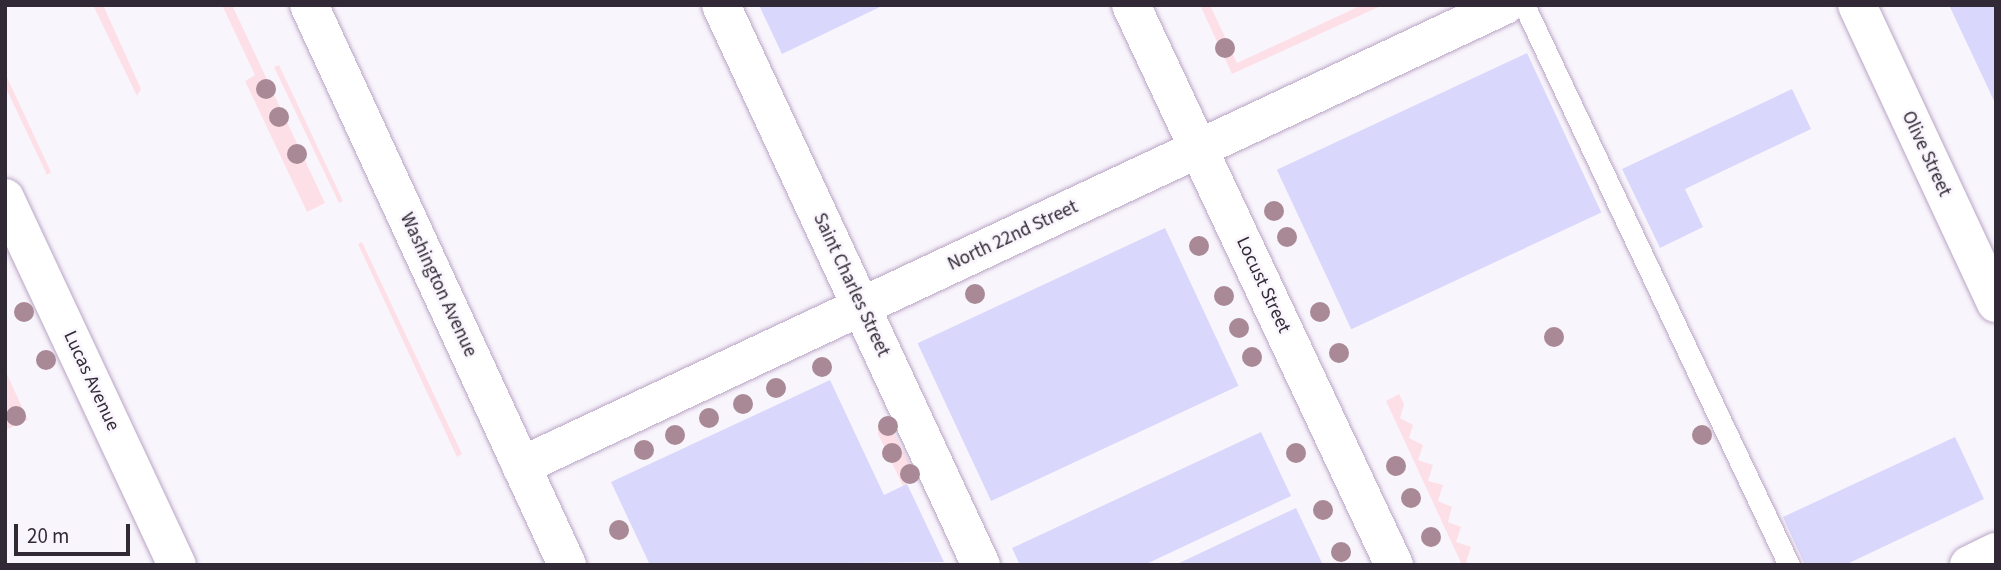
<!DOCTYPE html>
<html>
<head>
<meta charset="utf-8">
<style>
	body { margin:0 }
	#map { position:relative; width:2001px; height:570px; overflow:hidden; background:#f9f5fc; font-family:"Source Sans 3",sans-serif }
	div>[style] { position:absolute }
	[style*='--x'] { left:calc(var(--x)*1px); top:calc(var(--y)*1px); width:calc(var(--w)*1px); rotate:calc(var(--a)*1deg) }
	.green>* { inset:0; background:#fde0e7 }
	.building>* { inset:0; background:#d9d7fb; transform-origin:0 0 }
	.roads { filter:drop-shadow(0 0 2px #b9a5c5) drop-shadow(0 0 2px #b9a5c5) }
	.lane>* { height:21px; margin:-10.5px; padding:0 10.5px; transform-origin:10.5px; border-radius:10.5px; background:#fff }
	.street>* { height:38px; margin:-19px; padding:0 19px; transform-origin:19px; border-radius:19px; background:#fff }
	.secondary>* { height:38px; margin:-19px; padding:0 19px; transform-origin:19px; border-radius:19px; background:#fff }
	.trees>* { width:20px; height:20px; margin:-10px; border-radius:50%; background:#a88995 }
	span { translate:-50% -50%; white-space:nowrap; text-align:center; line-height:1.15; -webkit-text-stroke:5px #f9f5fc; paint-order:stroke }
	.street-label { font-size:19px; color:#312936 }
	.frame { position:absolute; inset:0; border:7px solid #312936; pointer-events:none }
	.scale { position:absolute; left:14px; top:524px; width:116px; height:32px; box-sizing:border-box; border:4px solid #312936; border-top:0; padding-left:9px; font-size:21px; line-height:24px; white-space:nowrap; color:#312936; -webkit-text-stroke:5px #f9f5fc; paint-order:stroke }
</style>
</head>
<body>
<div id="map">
	<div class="green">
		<div style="clip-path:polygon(93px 5px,103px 5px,141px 89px,137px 96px)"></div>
		<div style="clip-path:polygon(222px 5px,232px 5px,325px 203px,307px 212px,245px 81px,255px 75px)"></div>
		<div style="clip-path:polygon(1200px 5px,1210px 5px,1237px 63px,1362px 5px,1383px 5px,1232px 74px)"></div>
		<div style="clip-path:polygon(279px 65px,343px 201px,339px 203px,274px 67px)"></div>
		<div style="clip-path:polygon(5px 73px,51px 172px,47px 175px,5px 86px)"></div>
		<div style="clip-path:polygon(362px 242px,462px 454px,457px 457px,358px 244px)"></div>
		<div style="clip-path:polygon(5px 370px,28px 420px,5px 430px)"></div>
		<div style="clip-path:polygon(1399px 394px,1404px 404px,1400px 418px,1413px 425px,1409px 438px,1423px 445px,1418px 460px,1433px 465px,1428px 481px,1443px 485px,1438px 501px,1452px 507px,1448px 522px,1461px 527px,1456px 542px,1471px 547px,1466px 562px,1472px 565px,1462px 565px,1386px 401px)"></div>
		<div style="clip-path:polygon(888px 422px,918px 479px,903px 486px,878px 434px,878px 426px)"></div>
	</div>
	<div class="building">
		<div style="clip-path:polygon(759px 5px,884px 5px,782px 54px)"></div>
		<div style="clip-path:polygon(1949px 5px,1996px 5px,1996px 105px)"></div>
		<div style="left:1527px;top:53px;width:176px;height:276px;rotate:65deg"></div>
		<div style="clip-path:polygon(1792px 89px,1811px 129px,1685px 189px,1703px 227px,1660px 248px,1622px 169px)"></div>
		<div style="left:1165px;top:228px;width:174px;height:273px;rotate:65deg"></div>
		<div style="clip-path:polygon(830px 380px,884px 495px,907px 484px,944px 562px,650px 565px,611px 482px)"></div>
		<div style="clip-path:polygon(1261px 432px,1291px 496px,1144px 565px,1020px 565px,1012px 548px)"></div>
		<div style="clip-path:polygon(1955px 437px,1984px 499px,1845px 565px,1805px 565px,1783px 517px)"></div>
		<div style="clip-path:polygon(1296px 508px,1323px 565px,1175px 565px)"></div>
	</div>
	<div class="roads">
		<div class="lane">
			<div style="--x:1524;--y:5;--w:620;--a:64.68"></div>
		</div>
		<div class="street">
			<div style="--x:721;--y:5;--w:617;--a:65.1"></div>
			<div style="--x:1131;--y:5;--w:619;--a:64.84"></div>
			<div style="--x:5;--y:198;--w:405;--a:64.9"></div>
			<div style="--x:1969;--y:565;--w:30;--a:-26"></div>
		</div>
		<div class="secondary">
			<div style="--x:309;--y:5;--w:617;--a:65.26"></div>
			<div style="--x:1857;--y:5;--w:329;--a:65"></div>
			<div style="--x:521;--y:466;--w:1087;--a:-25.1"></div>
		</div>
	</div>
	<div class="trees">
		<div style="left:1225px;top:48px"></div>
		<div style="left:266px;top:89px"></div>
		<div style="left:279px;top:117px"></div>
		<div style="left:297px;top:154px"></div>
		<div style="left:1274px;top:211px"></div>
		<div style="left:1287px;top:237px"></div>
		<div style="left:1199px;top:246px"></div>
		<div style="left:975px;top:294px"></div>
		<div style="left:1224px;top:296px"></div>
		<div style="left:24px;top:312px"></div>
		<div style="left:1320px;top:312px"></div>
		<div style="left:1239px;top:328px"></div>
		<div style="left:1554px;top:337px"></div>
		<div style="left:1339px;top:353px"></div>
		<div style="left:1252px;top:357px"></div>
		<div style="left:46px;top:360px"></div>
		<div style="left:822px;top:367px"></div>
		<div style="left:776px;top:388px"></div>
		<div style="left:743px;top:404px"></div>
		<div style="left:16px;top:416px"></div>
		<div style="left:709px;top:418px"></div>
		<div style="left:888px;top:426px"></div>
		<div style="left:675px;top:435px"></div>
		<div style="left:1702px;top:435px"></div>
		<div style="left:644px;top:450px"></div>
		<div style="left:892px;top:453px"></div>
		<div style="left:1296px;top:453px"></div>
		<div style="left:1396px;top:466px"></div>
		<div style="left:910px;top:474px"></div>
		<div style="left:1411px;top:498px"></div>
		<div style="left:1323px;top:510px"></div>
		<div style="left:619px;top:530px"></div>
		<div style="left:1431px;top:537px"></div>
		<div style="left:1341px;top:552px"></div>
	</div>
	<div class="street-label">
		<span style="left:1926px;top:154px;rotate:65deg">Olive Street</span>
		<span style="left:1013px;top:236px;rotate:-25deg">North 22nd Street</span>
		<span style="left:438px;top:285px;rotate:65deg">Washington Avenue</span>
		<span style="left:851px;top:285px;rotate:65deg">Saint Charles Street</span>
		<span style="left:1263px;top:285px;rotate:65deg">Locust Street</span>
		<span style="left:91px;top:381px;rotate:65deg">Lucas Avenue</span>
	</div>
	<div class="frame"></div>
	<div class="scale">20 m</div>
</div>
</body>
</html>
